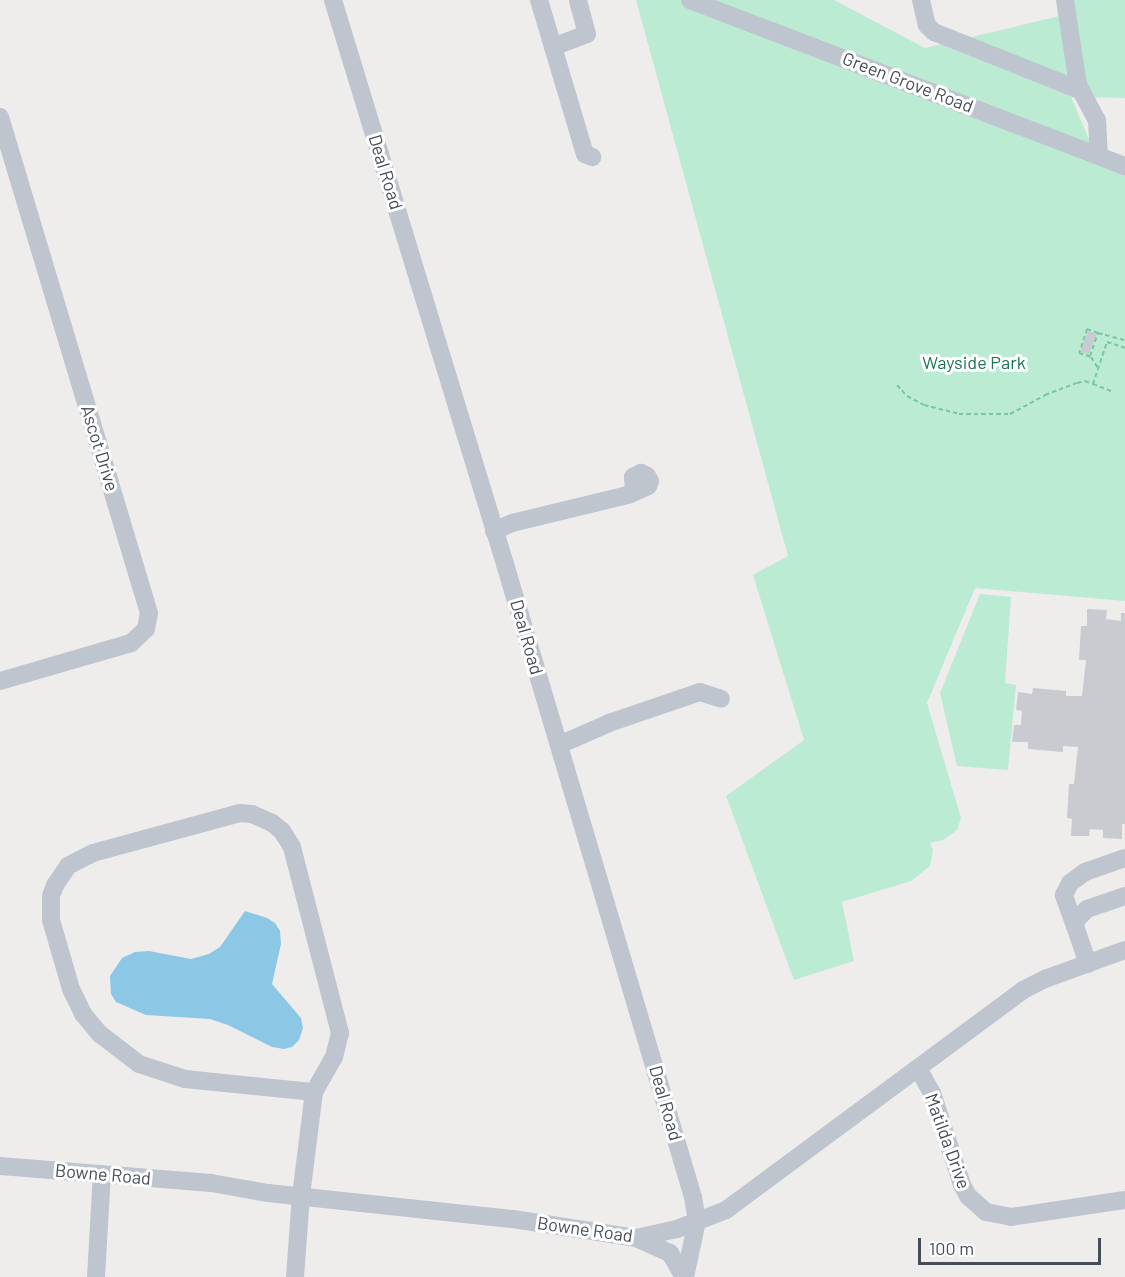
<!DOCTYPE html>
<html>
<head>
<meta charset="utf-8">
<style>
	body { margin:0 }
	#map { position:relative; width:1125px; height:1277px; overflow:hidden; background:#efecec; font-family:Barlow,sans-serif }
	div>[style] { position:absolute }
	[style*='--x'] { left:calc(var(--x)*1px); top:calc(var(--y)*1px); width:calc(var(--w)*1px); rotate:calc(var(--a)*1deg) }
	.green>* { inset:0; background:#bcebd4 }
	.water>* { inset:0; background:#8cc8e5 }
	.building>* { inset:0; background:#cacbd1; transform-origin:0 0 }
	.path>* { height:2px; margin-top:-1px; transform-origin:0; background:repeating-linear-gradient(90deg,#77c6a8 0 4.5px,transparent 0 7.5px) }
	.minor>* { height:18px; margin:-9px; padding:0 9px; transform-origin:9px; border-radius:9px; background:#bec5ce }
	span { translate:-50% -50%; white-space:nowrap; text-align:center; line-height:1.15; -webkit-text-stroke:6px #fff; paint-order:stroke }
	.street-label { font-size:18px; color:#464d58 }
	.park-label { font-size:18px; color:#1c7452 }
	.scale { position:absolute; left:918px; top:1238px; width:183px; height:27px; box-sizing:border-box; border:3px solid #464d58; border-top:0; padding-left:8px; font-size:18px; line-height:21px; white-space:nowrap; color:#464d58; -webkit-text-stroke:4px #fff; paint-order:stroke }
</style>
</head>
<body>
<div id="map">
	<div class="green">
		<div style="clip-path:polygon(636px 0,834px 0,925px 48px,1068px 14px,1067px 0,1125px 0,1125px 98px,1071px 97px,1094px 151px,1125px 173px,1125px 601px,975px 588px,927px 703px,961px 818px,957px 830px,943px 840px,930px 843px,933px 850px,930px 866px,911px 881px,842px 902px,854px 961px,794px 980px,726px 796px,804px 740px,753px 575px,788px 556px)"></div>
		<div style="clip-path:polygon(980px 594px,1011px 597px,1005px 683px,1016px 685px,1008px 770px,957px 766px,940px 693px)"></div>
	</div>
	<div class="water">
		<div style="clip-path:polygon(245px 911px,267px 918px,275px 923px,280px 931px,281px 944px,272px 984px,301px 1018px,303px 1028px,299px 1040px,292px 1047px,284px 1049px,272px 1047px,228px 1025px,210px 1019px,146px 1015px,116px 1002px,111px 994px,110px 976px,122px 958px,135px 952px,149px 951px,191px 959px,209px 954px,220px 947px)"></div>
	</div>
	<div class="building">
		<div style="left:1088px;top:331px;width:9px;height:22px;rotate:21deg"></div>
		<div style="clip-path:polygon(1087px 609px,1107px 610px,1106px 619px,1121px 621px,1121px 613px,1125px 613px,1125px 824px,1122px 824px,1122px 839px,1103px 838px,1103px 830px,1090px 829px,1089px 836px,1071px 836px,1072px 819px,1067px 818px,1069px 784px,1074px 784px,1078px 747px,1063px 746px,1063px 752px,1028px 749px,1028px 742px,1012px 742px,1014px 725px,1021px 725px,1022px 711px,1016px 710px,1018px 692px,1032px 694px,1033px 688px,1066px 691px,1066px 696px,1082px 696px,1086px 660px,1079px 660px,1081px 626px,1087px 626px)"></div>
	</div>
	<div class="path">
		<div style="--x:1098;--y:333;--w:28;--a:15"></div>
		<div style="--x:1090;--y:356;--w:24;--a:-71"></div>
		<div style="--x:1098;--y:333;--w:12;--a:-160"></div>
		<div style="--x:1087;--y:329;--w:25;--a:108"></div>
		<div style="--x:1079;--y:353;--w:13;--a:18"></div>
		<div style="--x:1091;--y:357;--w:13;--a:58"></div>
		<div style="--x:897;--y:385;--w:15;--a:48"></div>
		<div style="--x:907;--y:396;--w:19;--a:28"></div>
		<div style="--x:924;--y:405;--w:36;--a:14"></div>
		<div style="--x:959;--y:414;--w:51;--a:0"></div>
		<div style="--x:1010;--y:414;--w:40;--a:-28"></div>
		<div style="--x:1045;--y:395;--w:34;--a:-21"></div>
		<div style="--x:1077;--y:383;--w:8;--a:-14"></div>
		<div style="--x:1085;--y:381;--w:9;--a:21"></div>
		<div style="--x:1111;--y:391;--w:19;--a:-159"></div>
		<div style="--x:1093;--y:384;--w:44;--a:-71.6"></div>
		<div style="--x:1107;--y:342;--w:19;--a:18"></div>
	</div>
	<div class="minor">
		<div style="--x:333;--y:0;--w:590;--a:73.04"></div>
		<div style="--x:505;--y:564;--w:660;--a:73.46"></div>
		<div style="--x:693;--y:1197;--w:24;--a:81"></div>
		<div style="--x:697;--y:1221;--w:57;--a:102.1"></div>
		<div style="--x:539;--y:0;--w:161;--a:73.4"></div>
		<div style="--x:585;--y:154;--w:8;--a:23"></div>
		<div style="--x:690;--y:0;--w:466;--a:20.9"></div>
		<div style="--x:921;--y:0;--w:26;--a:77"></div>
		<div style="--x:927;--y:25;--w:10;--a:45"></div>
		<div style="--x:934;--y:32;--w:159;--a:21.7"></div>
		<div style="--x:1065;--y:0;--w:86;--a:81.3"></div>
		<div style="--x:1078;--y:85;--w:40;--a:62"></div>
		<div style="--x:1097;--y:120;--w:35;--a:87"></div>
		<div style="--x:553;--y:47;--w:36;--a:-21"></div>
		<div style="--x:587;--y:34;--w:35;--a:-105"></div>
		<div style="--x:0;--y:117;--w:518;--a:73.28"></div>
		<div style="--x:149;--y:613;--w:16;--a:101"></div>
		<div style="--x:146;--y:629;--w:21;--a:137"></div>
		<div style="--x:131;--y:643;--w:136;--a:163.8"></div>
		<div style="--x:494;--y:531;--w:20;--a:-24"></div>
		<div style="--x:512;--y:523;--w:119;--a:-13.6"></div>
		<div style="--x:628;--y:495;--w:22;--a:-24"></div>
		<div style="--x:648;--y:486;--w:5;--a:-68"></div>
		<div style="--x:650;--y:481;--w:6;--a:-121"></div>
		<div style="--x:647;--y:476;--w:7;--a:-153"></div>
		<div style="--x:641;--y:473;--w:9;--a:153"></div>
		<div style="--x:633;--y:477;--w:14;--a:86"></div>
		<div style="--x:559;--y:745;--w:55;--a:-23.7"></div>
		<div style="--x:609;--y:723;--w:96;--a:-18.8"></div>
		<div style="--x:700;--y:692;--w:22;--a:18"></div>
		<div style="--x:1075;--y:926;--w:33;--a:-110"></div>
		<div style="--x:1064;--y:895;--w:13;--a:-63"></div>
		<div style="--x:1070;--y:883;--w:19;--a:-36"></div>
		<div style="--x:1085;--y:872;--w:42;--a:-19.3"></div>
		<div style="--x:1088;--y:964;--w:40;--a:-108.9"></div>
		<div style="--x:1075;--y:926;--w:7;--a:-74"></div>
		<div style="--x:1077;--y:919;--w:14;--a:-45"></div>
		<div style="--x:1087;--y:909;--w:40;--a:-18.9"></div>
		<div style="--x:918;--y:1068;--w:29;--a:61"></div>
		<div style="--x:932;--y:1093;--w:97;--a:71.9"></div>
		<div style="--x:962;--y:1185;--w:13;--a:61"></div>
		<div style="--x:968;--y:1196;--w:24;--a:42"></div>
		<div style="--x:986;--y:1212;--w:25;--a:11"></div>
		<div style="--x:1011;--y:1217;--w:115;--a:-8.5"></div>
		<div style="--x:0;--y:1166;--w:212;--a:4.6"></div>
		<div style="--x:211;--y:1183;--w:58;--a:10"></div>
		<div style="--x:268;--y:1193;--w:246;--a:6.1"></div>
		<div style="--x:513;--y:1219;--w:124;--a:8.8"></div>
		<div style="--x:636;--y:1238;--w:42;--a:-12.4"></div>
		<div style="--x:677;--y:1229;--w:53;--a:-21.2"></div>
		<div style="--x:726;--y:1210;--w:370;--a:-36.5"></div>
		<div style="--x:1023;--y:990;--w:25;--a:-27"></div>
		<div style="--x:1045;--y:979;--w:85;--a:-19.9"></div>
		<div style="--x:636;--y:1238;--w:37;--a:24"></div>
		<div style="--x:670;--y:1253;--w:28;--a:60"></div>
		<div style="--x:96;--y:1277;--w:103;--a:-86.7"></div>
		<div style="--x:295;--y:1277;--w:81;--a:-85.8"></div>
		<div style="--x:301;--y:1196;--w:105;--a:-82.9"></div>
		<div style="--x:314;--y:1092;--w:40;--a:-60.3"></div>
		<div style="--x:334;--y:1057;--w:25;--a:-76"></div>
		<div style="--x:340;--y:1033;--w:192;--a:-104.5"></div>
		<div style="--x:292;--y:847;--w:19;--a:-122"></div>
		<div style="--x:282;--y:831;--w:13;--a:-141"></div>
		<div style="--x:272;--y:823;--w:22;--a:-156"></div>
		<div style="--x:252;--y:814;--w:12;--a:-175"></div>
		<div style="--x:240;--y:813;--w:152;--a:164.8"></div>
		<div style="--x:93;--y:853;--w:28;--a:153"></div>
		<div style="--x:68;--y:866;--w:23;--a:124"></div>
		<div style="--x:55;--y:885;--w:12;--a:110"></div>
		<div style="--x:51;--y:896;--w:24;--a:90"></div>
		<div style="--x:51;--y:920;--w:72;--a:73.8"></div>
		<div style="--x:71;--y:989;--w:28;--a:64"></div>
		<div style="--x:83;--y:1014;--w:26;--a:50"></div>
		<div style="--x:100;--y:1034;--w:49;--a:37.6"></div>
		<div style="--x:139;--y:1064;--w:48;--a:18.1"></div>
		<div style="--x:185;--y:1079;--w:130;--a:5.8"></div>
	</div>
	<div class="street-label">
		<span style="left:908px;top:82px;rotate:21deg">Green Grove Road</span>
		<span style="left:386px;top:172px;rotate:73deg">Deal Road</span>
		<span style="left:100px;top:448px;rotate:73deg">Ascot Drive</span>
		<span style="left:527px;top:637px;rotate:74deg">Deal Road</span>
		<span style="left:666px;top:1103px;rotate:74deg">Deal Road</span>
		<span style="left:948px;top:1141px;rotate:70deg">Matilda Drive</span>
		<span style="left:103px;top:1174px;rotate:5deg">Bowne Road</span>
		<span style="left:585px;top:1229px;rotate:8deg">Bowne Road</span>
	</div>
	<div class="park-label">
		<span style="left:974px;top:362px">Wayside Park</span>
	</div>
	<div class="scale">100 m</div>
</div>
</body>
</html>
